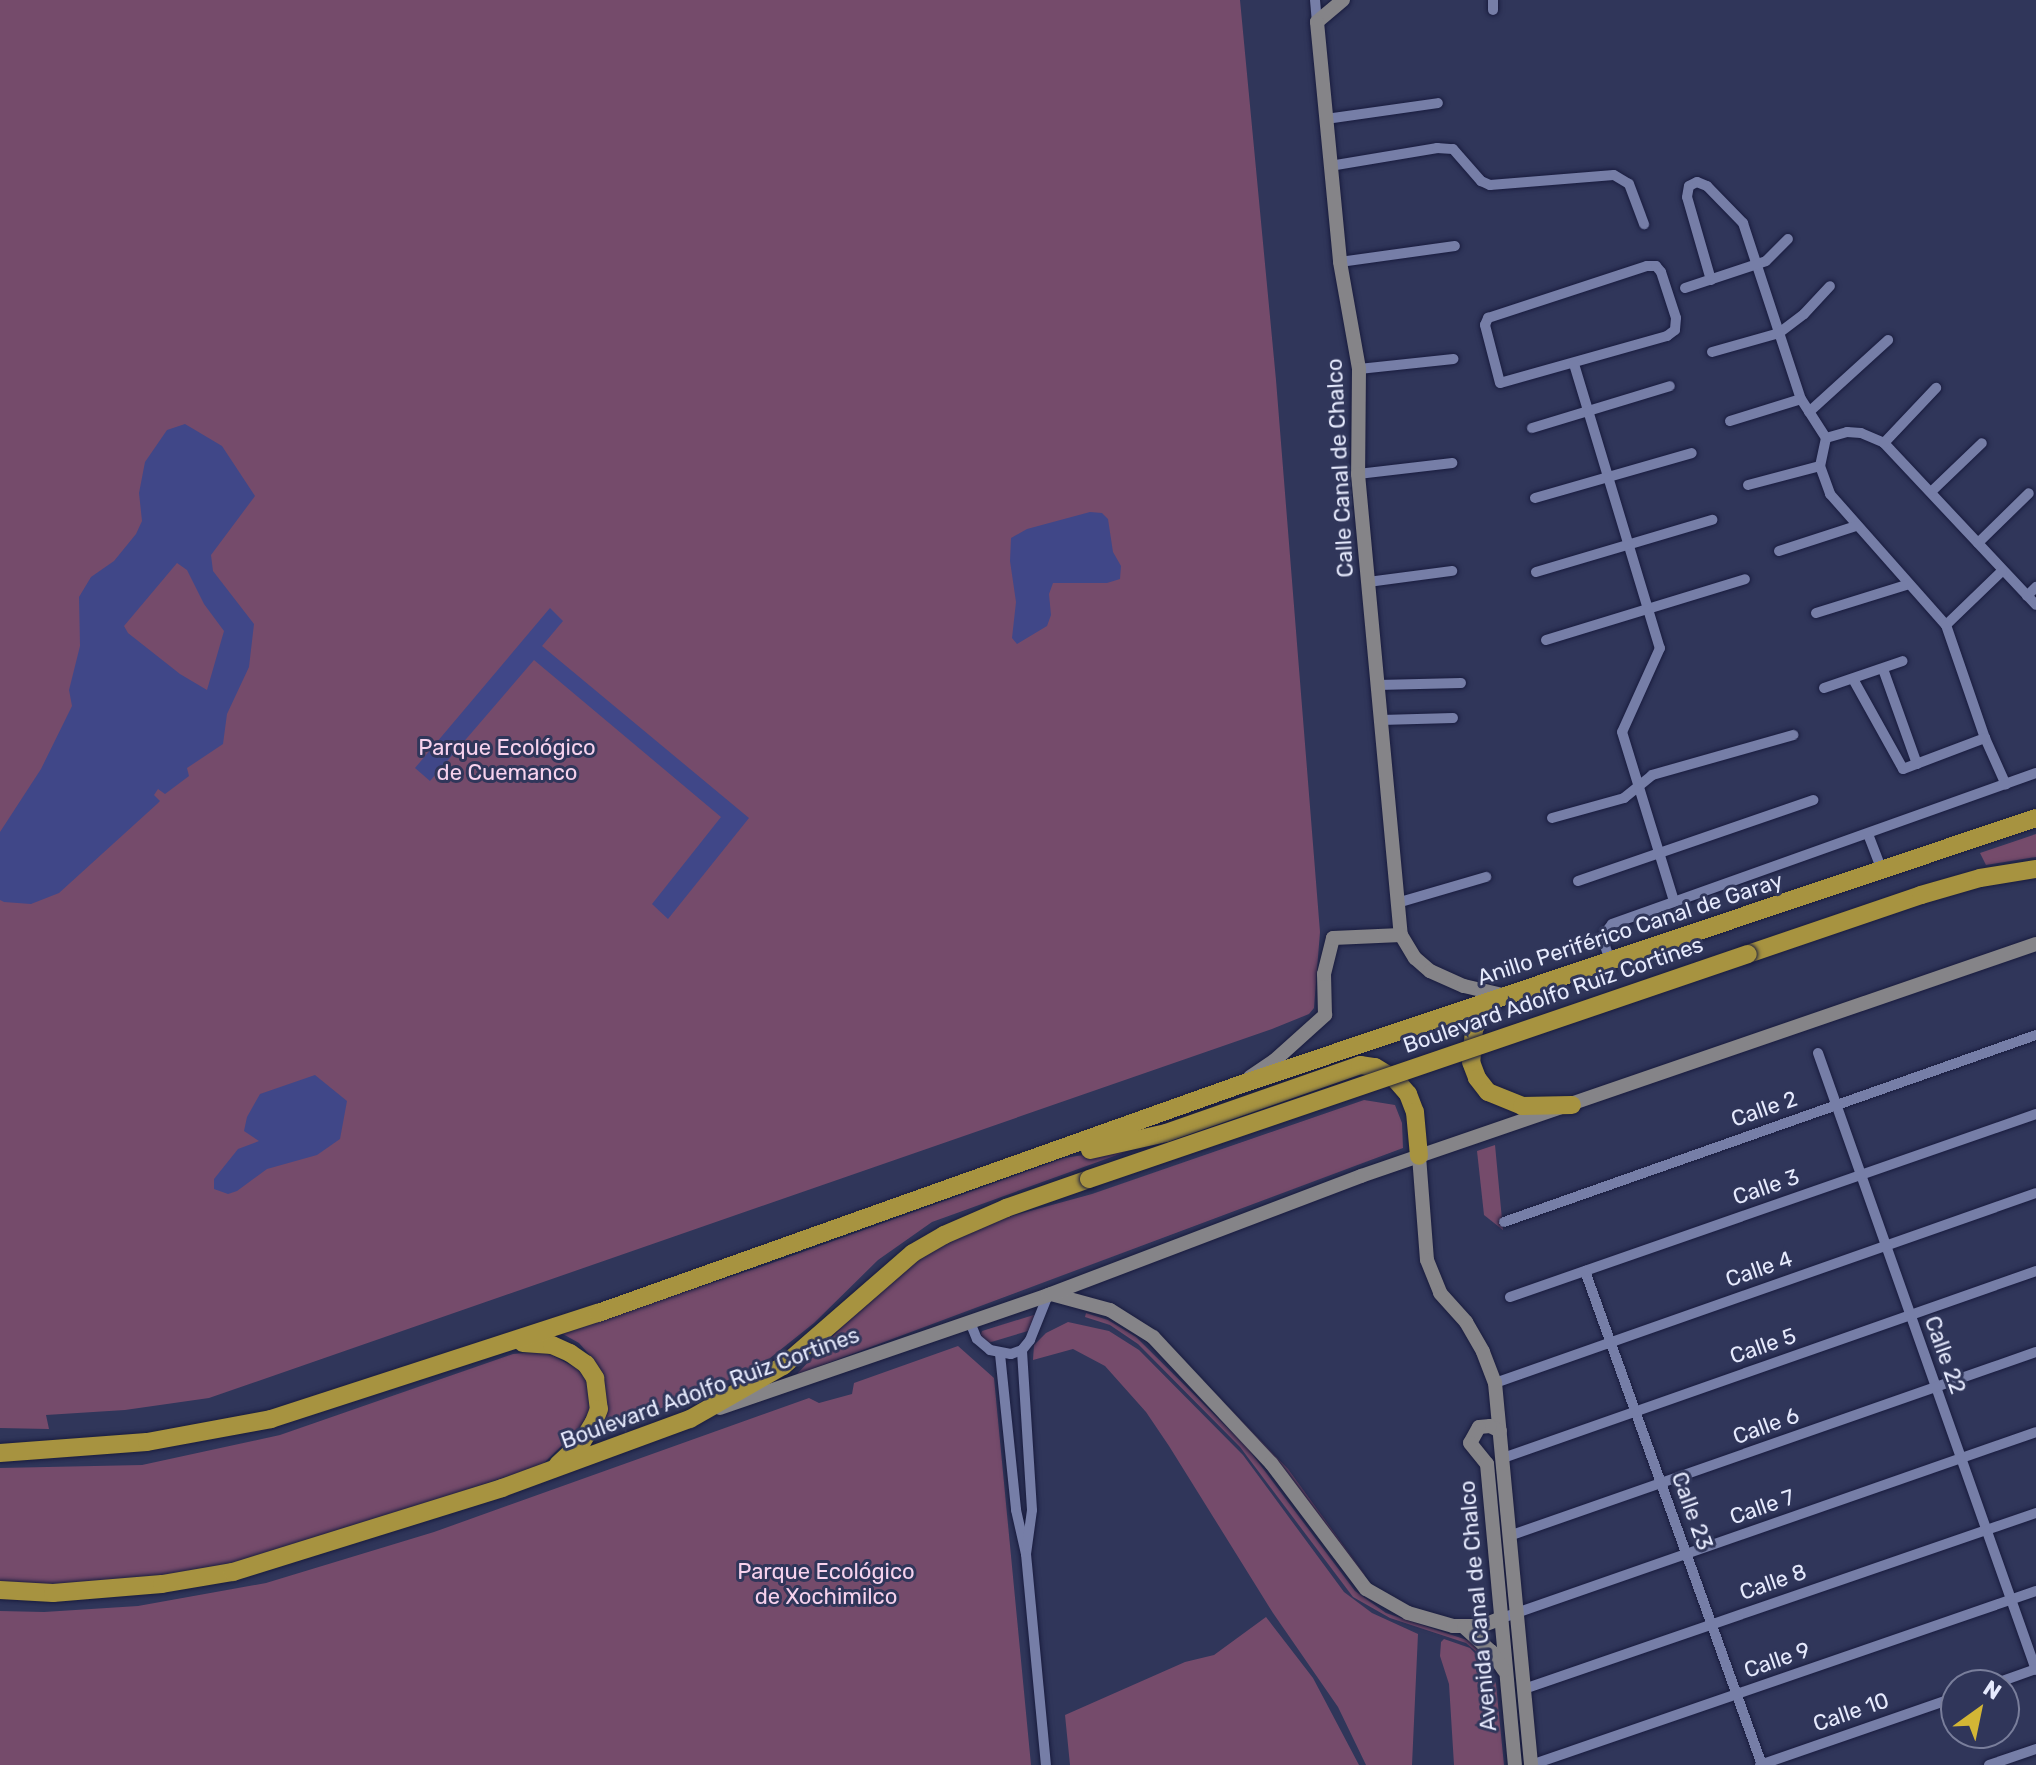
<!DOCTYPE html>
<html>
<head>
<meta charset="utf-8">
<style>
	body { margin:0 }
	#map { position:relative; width:2036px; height:1765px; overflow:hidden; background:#30365a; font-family:Rubik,sans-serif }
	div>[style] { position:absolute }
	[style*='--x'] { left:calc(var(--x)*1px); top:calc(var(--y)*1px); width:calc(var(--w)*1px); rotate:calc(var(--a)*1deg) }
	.green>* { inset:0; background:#754b6b }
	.water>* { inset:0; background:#404788 }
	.roads { filter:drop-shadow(0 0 2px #191c3e) drop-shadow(0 0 2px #191c3e) }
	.street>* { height:10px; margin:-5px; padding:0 5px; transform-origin:5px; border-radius:5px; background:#767ea7 }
	.secondary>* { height:14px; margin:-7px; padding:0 7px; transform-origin:7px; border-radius:7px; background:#858488 }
	.highway>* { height:18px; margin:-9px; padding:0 9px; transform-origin:9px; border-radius:9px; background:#a79340 }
	.bridges { filter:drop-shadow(0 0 2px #191c3e) drop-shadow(0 0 2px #191c3e) }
	.highway-bridge>* { height:18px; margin:-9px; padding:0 9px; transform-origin:9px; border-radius:9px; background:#a79340 }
	span { translate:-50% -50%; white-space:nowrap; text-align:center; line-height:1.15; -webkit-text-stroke:6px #30365a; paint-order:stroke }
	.street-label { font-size:22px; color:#e6eafd }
	.park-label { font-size:22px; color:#f7d2ed }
	.north { position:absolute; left:1940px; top:1669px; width:80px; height:80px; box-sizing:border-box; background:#30365a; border:2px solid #797e9b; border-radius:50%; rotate:33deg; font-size:22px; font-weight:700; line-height:32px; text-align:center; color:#e6eafd }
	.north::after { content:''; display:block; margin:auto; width:28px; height:36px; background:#d3b635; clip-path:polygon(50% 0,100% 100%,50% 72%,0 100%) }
</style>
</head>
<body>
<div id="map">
	<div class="green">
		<div style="clip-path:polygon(0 0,1240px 0,1276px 380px,1320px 932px,1314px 1008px,1309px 1014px,1272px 1029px,209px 1398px,125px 1410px,46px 1415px,49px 1429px,0 1428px)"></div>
		<div style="clip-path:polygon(2036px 834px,2036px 857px,1986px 865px,1980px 853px)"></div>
		<div style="clip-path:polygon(1364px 1100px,1395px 1105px,1402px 1123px,1403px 1148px,796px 1375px,865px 1302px,936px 1246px,1004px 1218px,1092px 1194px)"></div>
		<div style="clip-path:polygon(1495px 1145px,1503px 1230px,1484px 1215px,1477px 1151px)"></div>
		<div style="clip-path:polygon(1142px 1146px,932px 1222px,878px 1260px,814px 1323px,759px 1367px,590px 1438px,593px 1359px,579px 1343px,561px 1333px,769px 1264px,1064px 1158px)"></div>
		<div style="clip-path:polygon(1086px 1313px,1108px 1320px,1136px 1337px,1246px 1446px,1355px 1591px,1386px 1613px,1467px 1640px,1476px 1645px,1486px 1660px,1466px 1643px,1390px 1618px,1353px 1597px,1240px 1447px,1138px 1344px,1110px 1325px,1085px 1317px)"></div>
		<div style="clip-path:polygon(1037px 1314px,1028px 1331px,988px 1343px,980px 1336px,982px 1331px)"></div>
		<div style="clip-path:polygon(1068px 1322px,1109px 1331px,1139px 1350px,1243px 1455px,1344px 1592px,1372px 1613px,1418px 1634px,1412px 1765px,1366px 1765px,1338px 1707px,1273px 1613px,1169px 1446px,1146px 1412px,1105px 1366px,1073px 1349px,1033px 1360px,1034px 1345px,1046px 1333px)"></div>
		<div style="clip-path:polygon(1169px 1345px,1288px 1469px,1365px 1575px,1358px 1576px)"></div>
		<div style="clip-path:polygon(958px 1346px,994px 1378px,1031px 1765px,0 1765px,0 1611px,44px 1612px,138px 1606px,266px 1583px,434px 1532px,809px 1398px,819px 1403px,852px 1394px,854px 1383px)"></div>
		<div style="clip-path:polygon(544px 1351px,578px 1369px,594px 1392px,592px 1416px,542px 1465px,223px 1570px,47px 1588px,0 1584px,0 1468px,142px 1465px,280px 1435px,513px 1354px)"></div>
		<div style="clip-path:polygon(1266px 1617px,1313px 1678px,1359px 1765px,1070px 1765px,1065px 1715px,1185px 1662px,1214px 1655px)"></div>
		<div style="clip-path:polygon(1444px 1639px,1470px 1648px,1489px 1668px,1496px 1684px,1504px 1765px,1454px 1765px,1449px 1684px,1440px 1656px,1441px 1642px)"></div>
	</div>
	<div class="water">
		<div style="clip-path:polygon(evenodd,185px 424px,222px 446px,255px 496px,211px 555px,213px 571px,254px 624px,249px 667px,227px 714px,223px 744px,187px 768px,189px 776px,165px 794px,158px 789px,154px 795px,160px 801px,157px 804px,59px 893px,31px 904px,4px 902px,0 900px,0 832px,41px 769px,72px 706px,69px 690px,80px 646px,79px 597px,91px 577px,114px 561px,136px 534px,142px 521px,139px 493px,145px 462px,167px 430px,185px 424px,177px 563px,187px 570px,204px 604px,224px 631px,207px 690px,180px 674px,128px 633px,124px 626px,177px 563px)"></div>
		<div style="clip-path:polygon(1090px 512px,1102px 513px,1108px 519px,1113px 552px,1121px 566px,1120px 579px,1107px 583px,1053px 583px,1049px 594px,1051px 615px,1047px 626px,1017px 644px,1012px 638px,1016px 602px,1010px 561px,1011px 538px,1027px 529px)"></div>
		<div style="clip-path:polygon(550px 608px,563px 621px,542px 646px,749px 818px,668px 919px,652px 904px,721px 817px,534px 660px,430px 781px,415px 768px)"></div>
		<div style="clip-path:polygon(315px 1075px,347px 1101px,340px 1139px,317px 1155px,267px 1169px,237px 1191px,228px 1194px,214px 1189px,214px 1179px,238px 1149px,259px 1141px,244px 1131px,247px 1117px,260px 1094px)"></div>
	</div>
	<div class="roads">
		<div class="street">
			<div style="--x:1315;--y:0;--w:22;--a:85"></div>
			<div style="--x:1493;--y:10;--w:10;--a:-90"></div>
			<div style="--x:1326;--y:119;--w:113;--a:-8.1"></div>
			<div style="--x:1330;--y:166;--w:109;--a:-9.5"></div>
			<div style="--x:1437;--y:148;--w:16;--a:4"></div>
			<div style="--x:1453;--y:149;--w:43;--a:48.8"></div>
			<div style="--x:1481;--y:181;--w:10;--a:24"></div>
			<div style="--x:1490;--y:185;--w:124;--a:-4.6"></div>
			<div style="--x:1614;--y:175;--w:17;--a:31"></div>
			<div style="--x:1629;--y:184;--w:43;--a:69.4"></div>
			<div style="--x:1340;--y:262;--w:116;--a:-7.9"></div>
			<div style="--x:1647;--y:266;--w:9;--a:0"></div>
			<div style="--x:1656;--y:266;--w:8;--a:50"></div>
			<div style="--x:1661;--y:272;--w:48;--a:71.9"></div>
			<div style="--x:1676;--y:318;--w:12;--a:95"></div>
			<div style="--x:1675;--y:330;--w:10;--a:143"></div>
			<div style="--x:1667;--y:336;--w:173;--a:164.3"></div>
			<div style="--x:1500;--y:383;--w:60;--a:-104.5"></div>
			<div style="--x:1485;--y:325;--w:8;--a:-67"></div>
			<div style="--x:1488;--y:318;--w:167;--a:-18.1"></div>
			<div style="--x:1711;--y:280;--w:86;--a:-106.1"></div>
			<div style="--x:1687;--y:197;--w:11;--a:-80"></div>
			<div style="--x:1689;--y:186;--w:9;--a:-27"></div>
			<div style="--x:1697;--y:182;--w:11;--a:22"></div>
			<div style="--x:1707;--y:186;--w:52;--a:45.8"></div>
			<div style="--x:1743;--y:223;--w:185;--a:71.8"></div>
			<div style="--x:1801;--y:399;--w:46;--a:57.3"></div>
			<div style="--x:1685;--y:288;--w:85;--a:-18.4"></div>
			<div style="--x:1766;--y:261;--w:31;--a:-45"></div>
			<div style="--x:1712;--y:352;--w:70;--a:-15.8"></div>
			<div style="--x:1779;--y:333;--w:31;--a:-37"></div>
			<div style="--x:1804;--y:314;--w:38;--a:-47"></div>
			<div style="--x:1574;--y:364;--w:297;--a:73.2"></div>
			<div style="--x:1660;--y:648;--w:92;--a:114.3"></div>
			<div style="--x:1622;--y:732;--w:177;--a:72.9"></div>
			<div style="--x:1359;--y:369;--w:95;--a:-6.1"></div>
			<div style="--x:1809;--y:412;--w:107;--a:-42.3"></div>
			<div style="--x:1730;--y:421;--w:74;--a:-17.2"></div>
			<div style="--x:1532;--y:428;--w:144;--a:-16.9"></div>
			<div style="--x:1826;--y:438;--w:29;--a:102"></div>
			<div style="--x:1820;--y:466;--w:30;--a:70"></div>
			<div style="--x:1830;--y:494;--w:175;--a:48.5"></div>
			<div style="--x:1946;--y:625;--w:120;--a:71"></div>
			<div style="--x:1985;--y:738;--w:51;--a:65.9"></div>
			<div style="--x:1826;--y:438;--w:22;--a:-16"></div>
			<div style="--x:1847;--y:432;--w:14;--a:4"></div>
			<div style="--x:1861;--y:433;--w:25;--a:23"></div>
			<div style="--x:1884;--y:443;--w:222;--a:46.8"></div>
			<div style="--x:1884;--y:443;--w:76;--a:-46.6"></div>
			<div style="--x:1358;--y:474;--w:95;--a:-6.7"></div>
			<div style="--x:1748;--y:485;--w:74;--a:-14.8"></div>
			<div style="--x:1932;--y:491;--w:69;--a:-43.8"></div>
			<div style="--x:1535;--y:498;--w:163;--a:-16"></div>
			<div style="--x:1978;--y:543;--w:71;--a:-44.4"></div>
			<div style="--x:1779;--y:551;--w:81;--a:-18"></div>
			<div style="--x:1536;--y:572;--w:184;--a:-16.5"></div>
			<div style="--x:1368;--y:582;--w:85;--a:-7.5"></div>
			<div style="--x:2027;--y:596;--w:13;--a:-45"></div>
			<div style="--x:1816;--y:613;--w:97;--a:-17.3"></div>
			<div style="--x:1946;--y:625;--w:78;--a:-44"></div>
			<div style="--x:1546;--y:640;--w:208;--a:-17"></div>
			<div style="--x:1883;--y:669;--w:101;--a:70.3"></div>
			<div style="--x:1853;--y:679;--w:103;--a:60.9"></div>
			<div style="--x:1903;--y:769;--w:88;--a:-20.7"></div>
			<div style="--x:1378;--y:685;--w:83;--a:-1.4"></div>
			<div style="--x:1824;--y:688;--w:83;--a:-18.9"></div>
			<div style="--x:1381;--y:720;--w:72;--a:-1.6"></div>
			<div style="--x:1552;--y:818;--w:75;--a:-15.5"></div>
			<div style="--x:1624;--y:798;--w:36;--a:-39"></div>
			<div style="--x:1652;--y:775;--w:147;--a:-15.8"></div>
			<div style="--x:1868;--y:834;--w:39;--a:69"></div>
			<div style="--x:1578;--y:881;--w:249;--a:-19"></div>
			<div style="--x:1397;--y:903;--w:93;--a:-16.3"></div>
			<div style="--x:1610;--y:961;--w:25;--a:-108"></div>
			<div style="--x:1602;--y:937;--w:16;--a:-52"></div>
			<div style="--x:1612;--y:924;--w:450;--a:-19.6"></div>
			<div style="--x:1818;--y:1053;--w:654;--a:70.54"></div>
			<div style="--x:1504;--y:1222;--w:564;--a:-19.37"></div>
			<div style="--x:1585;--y:1271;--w:525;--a:70.29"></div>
			<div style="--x:1510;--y:1297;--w:557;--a:-19.18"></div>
			<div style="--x:970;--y:1322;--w:18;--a:68"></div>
			<div style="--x:977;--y:1339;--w:17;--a:40"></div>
			<div style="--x:990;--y:1350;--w:21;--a:11"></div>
			<div style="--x:1011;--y:1354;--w:12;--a:-20"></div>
			<div style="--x:1022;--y:1350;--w:13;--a:-51"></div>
			<div style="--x:1030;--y:1340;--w:48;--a:-68.2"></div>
			<div style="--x:1000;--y:1354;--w:157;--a:84.1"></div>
			<div style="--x:1016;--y:1510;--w:45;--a:77.2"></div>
			<div style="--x:1026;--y:1554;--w:44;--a:-82.2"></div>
			<div style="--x:1032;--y:1510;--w:160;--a:-93.6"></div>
			<div style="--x:1495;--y:1383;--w:573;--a:-19.35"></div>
			<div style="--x:1503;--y:1458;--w:565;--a:-19.33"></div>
			<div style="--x:1509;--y:1536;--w:558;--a:-19.25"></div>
			<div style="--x:1026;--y:1554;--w:212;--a:84.6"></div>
			<div style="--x:1502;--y:1618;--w:565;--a:-19.2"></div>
			<div style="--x:1991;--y:1685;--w:48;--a:-19.6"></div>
			<div style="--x:1524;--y:1689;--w:541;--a:-18.97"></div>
			<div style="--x:1531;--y:1765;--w:534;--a:-19.01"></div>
			<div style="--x:1760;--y:1765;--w:207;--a:-19.1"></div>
			<div style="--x:1989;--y:1765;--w:50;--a:-18.8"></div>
		</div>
		<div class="secondary">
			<div style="--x:1343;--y:0;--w:34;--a:140"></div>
			<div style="--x:1317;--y:22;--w:241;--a:84.5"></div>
			<div style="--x:1340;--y:262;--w:109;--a:79.9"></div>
			<div style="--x:1359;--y:369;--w:105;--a:90.5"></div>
			<div style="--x:1358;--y:474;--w:463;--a:84.7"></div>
			<div style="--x:1401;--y:935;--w:27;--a:59"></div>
			<div style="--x:1415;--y:958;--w:20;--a:41"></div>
			<div style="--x:1430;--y:971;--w:37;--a:24"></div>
			<div style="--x:1464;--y:986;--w:44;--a:13.1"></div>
			<div style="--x:1250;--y:1077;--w:29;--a:-34"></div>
			<div style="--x:1274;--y:1061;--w:69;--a:-42"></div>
			<div style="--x:1325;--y:1015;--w:41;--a:-91.4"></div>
			<div style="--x:1324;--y:974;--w:37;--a:-76"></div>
			<div style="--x:1333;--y:938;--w:68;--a:-2.5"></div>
			<div style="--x:1419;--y:1156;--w:104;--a:85.6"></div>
			<div style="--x:1427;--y:1260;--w:35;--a:68"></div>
			<div style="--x:1440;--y:1293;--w:39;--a:48"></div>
			<div style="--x:1466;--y:1322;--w:34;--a:60"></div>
			<div style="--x:1483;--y:1352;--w:33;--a:69"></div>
			<div style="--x:1495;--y:1383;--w:384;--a:84.6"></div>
			<div style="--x:1051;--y:1294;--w:61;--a:15.2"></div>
			<div style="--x:1110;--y:1310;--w:51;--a:32.1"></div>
			<div style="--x:1153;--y:1337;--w:173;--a:46.9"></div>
			<div style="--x:1271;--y:1463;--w:158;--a:53"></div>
			<div style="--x:1366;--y:1589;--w:48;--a:29.7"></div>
			<div style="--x:1408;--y:1613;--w:47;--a:16.1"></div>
			<div style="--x:1453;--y:1626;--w:28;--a:0"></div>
			<div style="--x:1481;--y:1626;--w:22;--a:-21"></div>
			<div style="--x:720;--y:1408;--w:347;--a:-19"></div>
			<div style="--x:1048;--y:1295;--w:335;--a:-20.8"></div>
			<div style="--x:1361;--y:1176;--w:714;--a:-18.97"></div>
			<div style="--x:1500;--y:1431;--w:11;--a:-153"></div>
			<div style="--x:1490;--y:1426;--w:11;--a:175"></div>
			<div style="--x:1479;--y:1427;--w:18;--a:119"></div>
			<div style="--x:1470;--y:1443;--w:27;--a:51"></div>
			<div style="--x:1487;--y:1464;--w:302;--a:84.7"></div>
			<div style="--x:1464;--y:1627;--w:36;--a:42"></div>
			<div style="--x:1491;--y:1651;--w:23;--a:56"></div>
		</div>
		<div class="highway">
			<div style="--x:1748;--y:954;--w:183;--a:-18.8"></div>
			<div style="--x:1921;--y:895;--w:61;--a:-16.1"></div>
			<div style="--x:1980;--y:878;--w:57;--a:-9.1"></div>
			<div style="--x:1488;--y:1002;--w:31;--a:117"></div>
			<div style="--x:1474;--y:1030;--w:32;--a:95"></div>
			<div style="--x:1471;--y:1062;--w:17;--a:69"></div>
			<div style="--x:1477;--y:1078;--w:18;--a:52"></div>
			<div style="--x:1488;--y:1092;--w:37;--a:22"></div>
			<div style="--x:1522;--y:1106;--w:50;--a:-1.1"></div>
			<div style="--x:1090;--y:1150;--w:78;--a:-12.6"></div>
			<div style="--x:1166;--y:1133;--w:206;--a:-19.3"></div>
			<div style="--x:1360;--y:1065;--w:15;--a:8"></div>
			<div style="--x:1375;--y:1067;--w:23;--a:31"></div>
			<div style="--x:1395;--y:1079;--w:20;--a:49"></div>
			<div style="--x:1408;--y:1094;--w:19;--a:69"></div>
			<div style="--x:1415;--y:1112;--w:44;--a:84.8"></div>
			<div style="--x:523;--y:1343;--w:29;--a:4"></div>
			<div style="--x:552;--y:1345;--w:20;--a:24"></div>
			<div style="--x:570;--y:1353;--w:19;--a:35"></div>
			<div style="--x:586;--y:1364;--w:17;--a:57"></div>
			<div style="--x:595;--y:1378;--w:31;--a:83"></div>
			<div style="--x:599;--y:1409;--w:14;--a:111"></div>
			<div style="--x:594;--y:1422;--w:23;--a:121"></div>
			<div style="--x:582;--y:1442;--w:33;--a:137"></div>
			<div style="--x:0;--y:1453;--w:147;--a:-4.3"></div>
			<div style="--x:147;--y:1442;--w:126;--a:-10.5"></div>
			<div style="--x:271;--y:1419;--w:344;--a:-18"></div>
			<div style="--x:598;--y:1313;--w:680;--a:-19.58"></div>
			<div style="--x:1239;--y:1085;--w:841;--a:-18.52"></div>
			<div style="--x:0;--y:1590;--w:53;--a:3.2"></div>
			<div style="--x:53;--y:1593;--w:109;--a:-4.7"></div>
			<div style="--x:162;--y:1584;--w:72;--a:-9.6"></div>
			<div style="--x:233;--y:1572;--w:282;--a:-17.3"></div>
			<div style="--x:502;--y:1488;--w:200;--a:-20.2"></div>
			<div style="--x:690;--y:1419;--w:107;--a:-29.7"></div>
			<div style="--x:783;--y:1366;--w:172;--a:-41"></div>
			<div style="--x:913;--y:1253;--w:36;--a:-30"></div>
			<div style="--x:944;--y:1235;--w:68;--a:-23.5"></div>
			<div style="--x:1006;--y:1208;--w:88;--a:-19.3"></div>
		</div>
	</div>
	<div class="bridges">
		<div class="highway-bridge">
			<div style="--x:1089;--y:1179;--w:696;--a:-18.85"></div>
		</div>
	</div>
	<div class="street-label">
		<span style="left:1340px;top:468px;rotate:-93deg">Calle Canal de Chalco</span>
		<span style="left:1630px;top:929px;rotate:-18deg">Anillo Periférico Canal de Garay</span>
		<span style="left:1553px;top:995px;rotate:-19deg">Boulevard Adolfo Ruiz Cortines</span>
		<span style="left:1764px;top:1109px;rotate:-19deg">Calle 2</span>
		<span style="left:1766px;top:1187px;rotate:-19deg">Calle 3</span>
		<span style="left:1759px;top:1269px;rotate:-19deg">Calle 4</span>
		<span style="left:1763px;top:1346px;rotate:-19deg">Calle 5</span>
		<span style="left:1945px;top:1355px;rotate:70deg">Calle 22</span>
		<span style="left:710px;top:1388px;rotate:-20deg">Boulevard Adolfo Ruiz Cortines</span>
		<span style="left:1766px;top:1426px;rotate:-20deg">Calle 6</span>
		<span style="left:1762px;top:1507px;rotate:-19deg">Calle 7</span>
		<span style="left:1692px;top:1511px;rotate:70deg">Calle 23</span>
		<span style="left:1773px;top:1582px;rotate:-19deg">Calle 8</span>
		<span style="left:1478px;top:1606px;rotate:-95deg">Avenida Canal de Chalco</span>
		<span style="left:1777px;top:1660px;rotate:-19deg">Calle 9</span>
		<span style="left:1851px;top:1712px;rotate:-19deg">Calle 10</span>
	</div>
	<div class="park-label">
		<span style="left:507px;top:760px">Parque Ecológico<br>de Cuemanco</span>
		<span style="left:826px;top:1584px">Parque Ecológico<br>de Xochimilco</span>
	</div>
	<div class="north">N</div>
</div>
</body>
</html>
